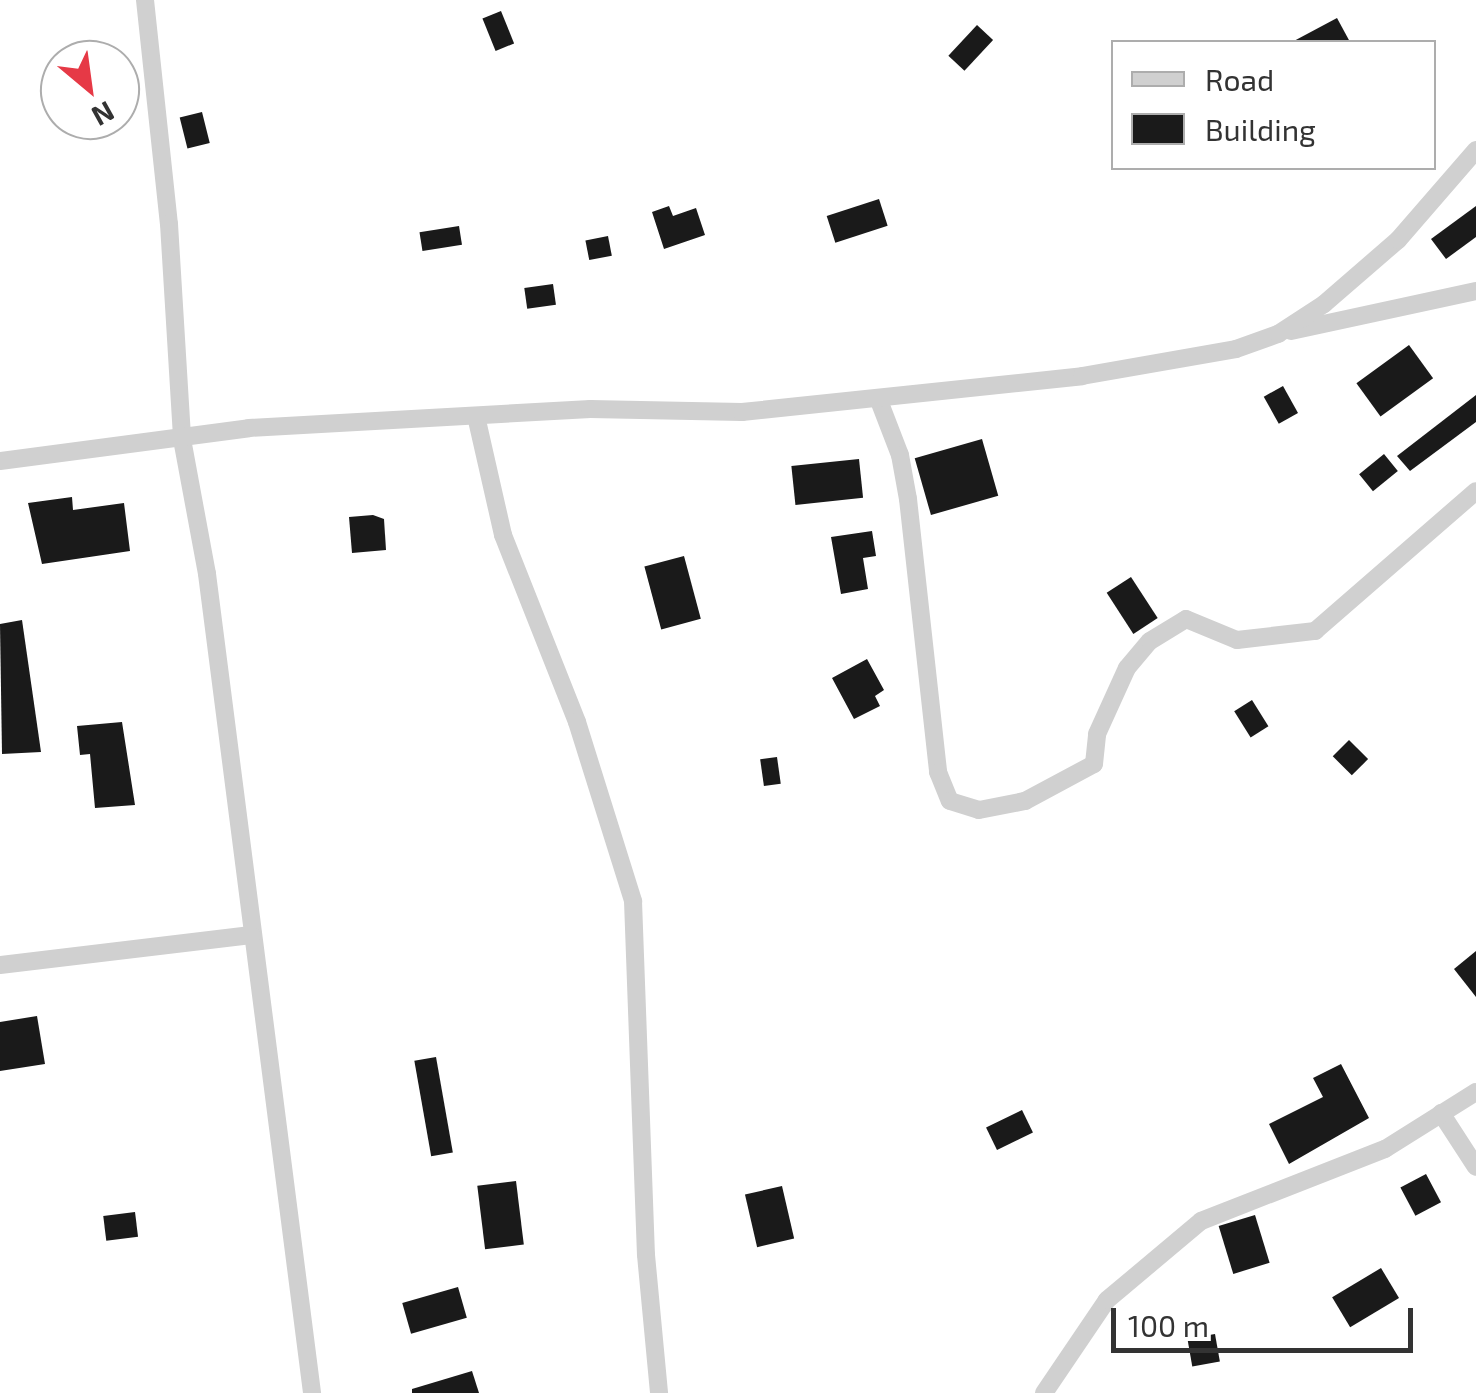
<!DOCTYPE html>
<html>
<head>
<meta charset="utf-8">
<style>
	body { margin:0 }
	#map { position:relative; width:1476px; height:1393px; overflow:hidden; background:#fff; font-family:"Exo 2",sans-serif }
	div>[style] { position:absolute }
	[style*='--x'] { left:calc(var(--x)*1px); top:calc(var(--y)*1px); width:calc(var(--w)*1px); rotate:calc(var(--a)*1deg) }
	.building>* { inset:0; background:#1a1a1a; transform-origin:0 0 }
	.minor>* { height:18px; margin:-9px; padding:0 9px; transform-origin:9px; border-radius:9px; background:#d0d0d0 }
	span { translate:-50% -50%; white-space:nowrap; text-align:center; line-height:1.15; -webkit-text-stroke:10px #fff; paint-order:stroke }
	.legend { position:absolute; left:1111px; top:40px; width:325px; height:130px; box-sizing:border-box; background:#fff; border:2px solid #adadad; margin:0; padding:12px 18px; list-style:none; font-size:30px; color:#333 }
	.legend li { display:flex; align-items:center; gap:20px; height:50px }
	.legend b { width:50px; border:2px solid #adadad }
	.north { position:absolute; left:40px; top:40px; width:100px; height:100px; box-sizing:border-box; background:#fff; border:2px solid #adadad; border-radius:50%; rotate:151deg; font-size:28px; font-weight:700; line-height:40px; text-align:center; color:#333 }
	.north::after { content:''; display:block; margin:auto; width:35px; height:45px; background:#e63946; clip-path:polygon(50% 0,100% 100%,50% 72%,0 100%) }
	.scale { position:absolute; left:1111px; top:1308px; width:302px; height:45px; box-sizing:border-box; border:5px solid #333; border-top:0; padding-left:12px; font-size:30px; line-height:35px; white-space:nowrap; color:#333; -webkit-text-stroke:8px #fff; paint-order:stroke }
</style>
</head>
<body>
<div id="map">
	<div class="building">
		<div style="left:501px;top:11px;width:35px;height:20px;rotate:68deg"></div>
		<div style="clip-path:polygon(1337px 18px,1350px 42px,1292px 42px)"></div>
		<div style="left:977px;top:25px;width:22px;height:42px;rotate:43deg"></div>
		<div style="left:202px;top:112px;width:32px;height:23px;rotate:76deg"></div>
		<div style="left:879px;top:199px;width:28px;height:55px;rotate:72deg"></div>
		<div style="clip-path:polygon(669px 206px,673px 216px,696px 208px,705px 235px,664px 249px,652px 212px)"></div>
		<div style="clip-path:polygon(1476px 206px,1476px 237px,1446px 259px,1431px 239px)"></div>
		<div style="left:459px;top:226px;width:19px;height:40px;rotate:81deg"></div>
		<div style="left:608px;top:236px;width:20px;height:23px;rotate:79deg"></div>
		<div style="left:553px;top:284px;width:21px;height:29px;rotate:82deg"></div>
		<div style="left:1409px;top:345px;width:41px;height:65px;rotate:54deg"></div>
		<div style="left:1283px;top:386px;width:31px;height:22px;rotate:61deg"></div>
		<div style="clip-path:polygon(1476px 395px,1476px 422px,1410px 471px,1397px 456px)"></div>
		<div style="left:982px;top:439px;width:59px;height:70px;rotate:74deg"></div>
		<div style="left:1384px;top:454px;width:22px;height:32px;rotate:51deg"></div>
		<div style="left:859px;top:459px;width:39px;height:68px;rotate:84deg"></div>
		<div style="clip-path:polygon(72px 497px,73px 510px,124px 503px,130px 551px,42px 564px,28px 503px)"></div>
		<div style="clip-path:polygon(373px 515px,384px 519px,386px 550px,352px 553px,349px 517px)"></div>
		<div style="clip-path:polygon(872px 531px,876px 556px,863px 558px,868px 589px,841px 594px,831px 537px)"></div>
		<div style="left:684px;top:556px;width:65px;height:41px;rotate:75deg"></div>
		<div style="left:1131px;top:577px;width:49px;height:29px;rotate:57deg"></div>
		<div style="clip-path:polygon(22px 620px,41px 752px,2px 754px,0 624px)"></div>
		<div style="clip-path:polygon(867px 659px,884px 690px,875px 696px,880px 706px,854px 719px,832px 678px)"></div>
		<div style="left:1252px;top:700px;width:31px;height:21px;rotate:58deg"></div>
		<div style="clip-path:polygon(122px 722px,135px 805px,95px 808px,90px 754px,80px 755px,77px 726px)"></div>
		<div style="left:1349px;top:740px;width:27px;height:23px;rotate:45deg"></div>
		<div style="left:777px;top:757px;width:27px;height:17px;rotate:82deg"></div>
		<div style="clip-path:polygon(1476px 951px,1476px 997px,1454px 969px)"></div>
		<div style="clip-path:polygon(37px 1016px,45px 1064px,0 1071px,0 1022px)"></div>
		<div style="left:436px;top:1057px;width:97px;height:22px;rotate:80deg"></div>
		<div style="clip-path:polygon(1341px 1064px,1369px 1118px,1289px 1164px,1269px 1124px,1323px 1097px,1313px 1078px)"></div>
		<div style="left:1022px;top:1110px;width:25px;height:40px;rotate:64deg"></div>
		<div style="left:1426px;top:1174px;width:32px;height:29px;rotate:62deg"></div>
		<div style="left:516px;top:1181px;width:64px;height:39px;rotate:83deg"></div>
		<div style="left:782px;top:1186px;width:54px;height:38px;rotate:77deg"></div>
		<div style="left:135px;top:1212px;width:25px;height:32px;rotate:83deg"></div>
		<div style="left:1255px;top:1215px;width:50px;height:38px;rotate:73deg"></div>
		<div style="left:1381px;top:1268px;width:35px;height:57px;rotate:59deg"></div>
		<div style="left:458px;top:1287px;width:32px;height:58px;rotate:74deg"></div>
		<div style="left:1215px;top:1334px;width:28px;height:28px;rotate:80deg"></div>
		<div style="clip-path:polygon(472px 1371px,479px 1393px,412px 1393px,412px 1389px)"></div>
	</div>
	<div class="minor">
		<div style="--x:145;--y:0;--w:225;--a:83.9"></div>
		<div style="--x:169;--y:224;--w:215;--a:86.5"></div>
		<div style="--x:182;--y:439;--w:137;--a:79.5"></div>
		<div style="--x:207;--y:574;--w:826;--a:82.69"></div>
		<div style="--x:1291;--y:331;--w:189;--a:-12.2"></div>
		<div style="--x:878;--y:398;--w:61;--a:68.9"></div>
		<div style="--x:900;--y:455;--w:45;--a:79.7"></div>
		<div style="--x:908;--y:499;--w:275;--a:83.7"></div>
		<div style="--x:938;--y:772;--w:31;--a:68"></div>
		<div style="--x:950;--y:801;--w:30;--a:17"></div>
		<div style="--x:979;--y:810;--w:47;--a:-11.1"></div>
		<div style="--x:1025;--y:801;--w:78;--a:-28.2"></div>
		<div style="--x:1094;--y:764;--w:30;--a:-84"></div>
		<div style="--x:1097;--y:734;--w:72;--a:-65.6"></div>
		<div style="--x:1127;--y:668;--w:35;--a:-50"></div>
		<div style="--x:1150;--y:641;--w:42;--a:-31.4"></div>
		<div style="--x:1186;--y:619;--w:55;--a:22.4"></div>
		<div style="--x:1237;--y:640;--w:79;--a:-6.6"></div>
		<div style="--x:1315;--y:631;--w:213;--a:-41"></div>
		<div style="--x:476;--y:416;--w:122;--a:77.2"></div>
		<div style="--x:503;--y:535;--w:201;--a:68.4"></div>
		<div style="--x:577;--y:722;--w:188;--a:72.6"></div>
		<div style="--x:633;--y:901;--w:354;--a:87.9"></div>
		<div style="--x:646;--y:1255;--w:139;--a:84.6"></div>
		<div style="--x:0;--y:461;--w:251;--a:-7.5"></div>
		<div style="--x:249;--y:428;--w:342;--a:-3.2"></div>
		<div style="--x:590;--y:409;--w:152;--a:1.1"></div>
		<div style="--x:742;--y:412;--w:342;--a:-6"></div>
		<div style="--x:1082;--y:376;--w:156;--a:-9.9"></div>
		<div style="--x:1236;--y:349;--w:45;--a:-19.7"></div>
		<div style="--x:1278;--y:334;--w:55;--a:-33.1"></div>
		<div style="--x:1324;--y:304;--w:98;--a:-40.9"></div>
		<div style="--x:1398;--y:240;--w:119;--a:-49.1"></div>
		<div style="--x:0;--y:965;--w:253;--a:-6.8"></div>
		<div style="--x:1441;--y:1113;--w:64;--a:57.1"></div>
		<div style="--x:1044;--y:1393;--w:112;--a:-55.9"></div>
		<div style="--x:1107;--y:1300;--w:123;--a:-40"></div>
		<div style="--x:1201;--y:1221;--w:198;--a:-21.4"></div>
		<div style="--x:1385;--y:1149;--w:107;--a:-32.1"></div>
	</div>
	<ul class="legend">
	<li><b style="height:12px;background:#d0d0d0"></b>Road</li>
	<li><b style="height:28px;background:#1a1a1a"></b>Building</li>
	</ul>
	<div class="north">N</div>
	<div class="scale">100 m</div>
</div>
</body>
</html>
